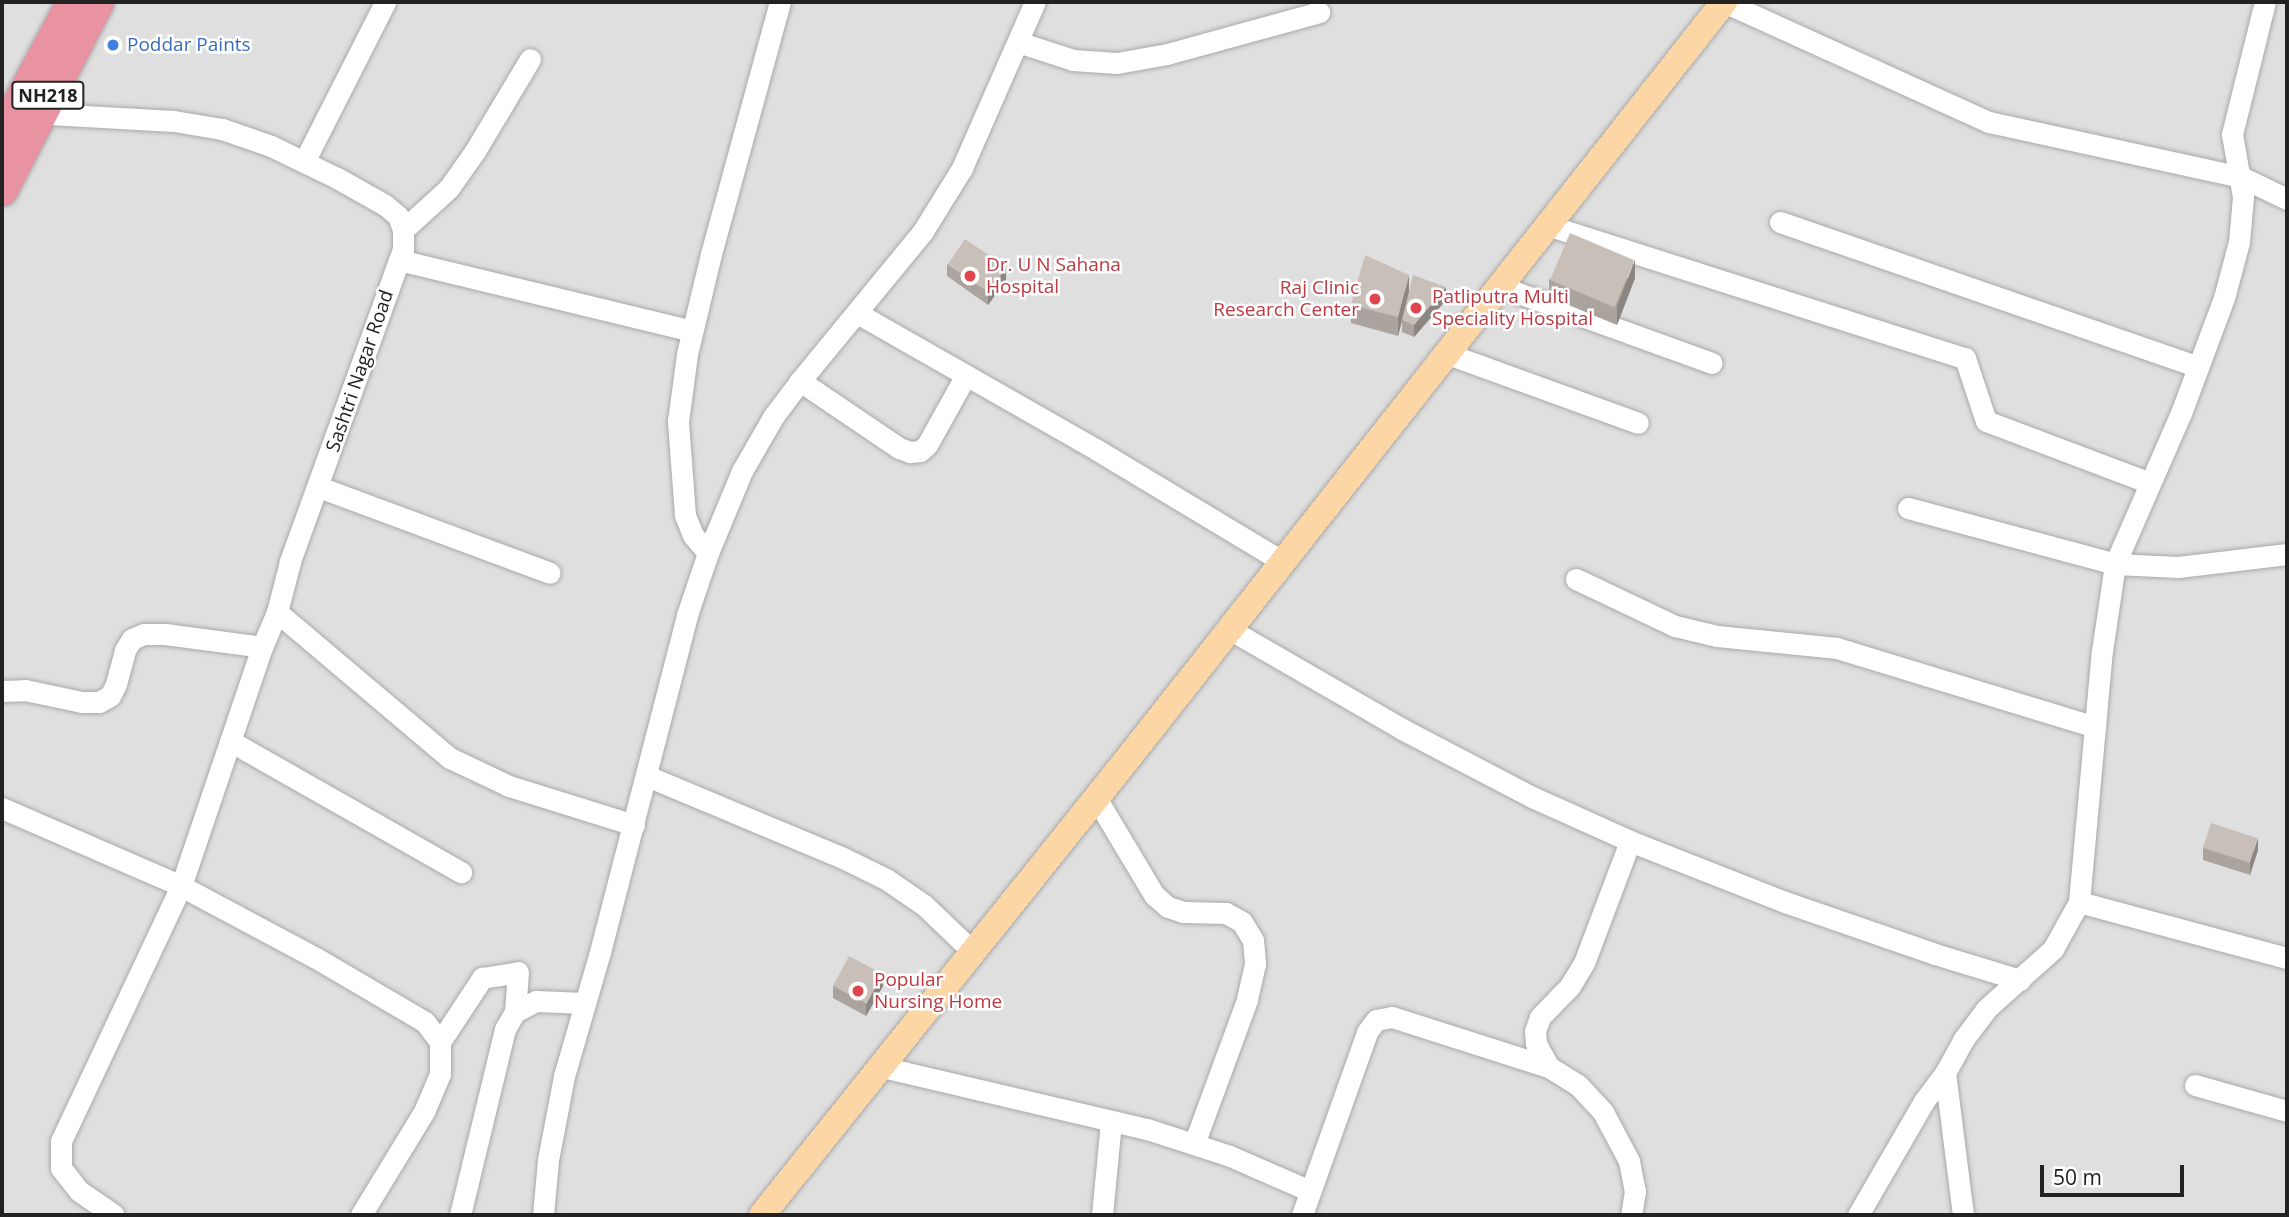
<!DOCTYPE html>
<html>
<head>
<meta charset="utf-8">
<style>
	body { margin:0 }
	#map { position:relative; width:2289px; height:1217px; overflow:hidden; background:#f2efe9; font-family:"Open Sans",sans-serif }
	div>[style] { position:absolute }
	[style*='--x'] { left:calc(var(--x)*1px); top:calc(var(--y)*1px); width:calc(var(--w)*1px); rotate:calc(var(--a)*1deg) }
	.residential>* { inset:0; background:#e0dfdf; transform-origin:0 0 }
	.roads { filter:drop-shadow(0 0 2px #a9a9a9) drop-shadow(0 0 2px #a9a9a9) }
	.minor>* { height:21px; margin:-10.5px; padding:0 10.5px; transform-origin:10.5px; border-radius:10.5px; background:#fff }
	.major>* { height:26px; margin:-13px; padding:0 13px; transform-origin:13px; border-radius:13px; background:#fcd6a4 }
	.highway>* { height:32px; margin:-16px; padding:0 16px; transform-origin:16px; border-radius:16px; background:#e892a2 }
	.wall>* { inset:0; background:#aba49e }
	.shaded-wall>* { inset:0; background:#8b8681 }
	.building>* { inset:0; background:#c7bfb8; transform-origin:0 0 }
	.dots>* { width:19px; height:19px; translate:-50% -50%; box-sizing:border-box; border:4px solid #fff; border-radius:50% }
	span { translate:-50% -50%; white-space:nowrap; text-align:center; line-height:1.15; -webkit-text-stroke:5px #fff; paint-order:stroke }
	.shield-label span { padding:2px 5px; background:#fff; border:2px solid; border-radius:5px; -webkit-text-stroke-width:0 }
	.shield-label { font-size:18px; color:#222; font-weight:700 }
	.shop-label { font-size:19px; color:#366cbe }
	.left { translate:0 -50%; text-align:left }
	.health-label { font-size:19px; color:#be3a42 }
	.right { translate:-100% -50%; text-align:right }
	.street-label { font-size:19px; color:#222 }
	.frame { position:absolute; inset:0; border:4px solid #222; pointer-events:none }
	.scale { position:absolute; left:2040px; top:1165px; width:144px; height:32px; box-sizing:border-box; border:4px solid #222; border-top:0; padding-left:9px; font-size:21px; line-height:24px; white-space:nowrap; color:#222; -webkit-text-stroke:5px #fff; paint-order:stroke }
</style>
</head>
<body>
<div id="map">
	<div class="residential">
		<div style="left:2px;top:2px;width:2285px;height:1213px"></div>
	</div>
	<div class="roads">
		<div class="minor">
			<div style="--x:1724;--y:2;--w:291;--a:24.4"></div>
			<div style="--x:1989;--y:122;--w:258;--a:12.3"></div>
			<div style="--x:2241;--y:177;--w:51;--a:25.6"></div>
			<div style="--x:1018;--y:42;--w:58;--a:18.1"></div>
			<div style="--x:1073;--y:60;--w:44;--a:3.9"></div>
			<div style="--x:1117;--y:63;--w:51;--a:-10.2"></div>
			<div style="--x:1167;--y:54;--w:158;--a:-15.4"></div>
			<div style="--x:31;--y:113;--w:143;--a:3.2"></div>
			<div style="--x:174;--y:121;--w:49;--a:9.5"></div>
			<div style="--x:222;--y:129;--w:52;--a:19.1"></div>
			<div style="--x:271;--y:146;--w:73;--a:25.9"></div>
			<div style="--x:337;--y:178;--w:55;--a:29.4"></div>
			<div style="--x:385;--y:205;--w:17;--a:40"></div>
			<div style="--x:398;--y:216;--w:15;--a:70"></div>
			<div style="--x:403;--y:230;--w:19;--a:90"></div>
			<div style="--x:403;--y:249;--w:333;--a:109.9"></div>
			<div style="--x:290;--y:562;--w:52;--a:104.6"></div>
			<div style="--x:277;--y:612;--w:38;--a:113"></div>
			<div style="--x:262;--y:647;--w:252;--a:108.7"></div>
			<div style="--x:181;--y:886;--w:282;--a:115.2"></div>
			<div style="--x:61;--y:1141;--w:27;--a:90"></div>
			<div style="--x:61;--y:1168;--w:29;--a:52"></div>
			<div style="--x:79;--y:1191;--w:42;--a:34.4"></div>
			<div style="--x:305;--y:160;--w:177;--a:-63.1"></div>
			<div style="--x:1780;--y:222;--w:442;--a:19.1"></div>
			<div style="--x:1547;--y:225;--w:439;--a:17.7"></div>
			<div style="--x:1965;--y:358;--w:66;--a:71.6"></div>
			<div style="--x:1986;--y:421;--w:175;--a:20.7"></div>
			<div style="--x:403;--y:230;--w:62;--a:-42.4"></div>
			<div style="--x:449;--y:188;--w:45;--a:-54.9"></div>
			<div style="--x:475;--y:151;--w:107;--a:-59.1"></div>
			<div style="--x:399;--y:260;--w:301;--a:13.6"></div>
			<div style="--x:1499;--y:286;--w:226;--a:19.9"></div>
			<div style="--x:857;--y:313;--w:276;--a:29.7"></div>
			<div style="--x:1097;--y:450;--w:216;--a:31"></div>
			<div style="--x:1445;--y:353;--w:205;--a:19.9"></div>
			<div style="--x:800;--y:381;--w:120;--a:34.1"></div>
			<div style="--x:899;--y:448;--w:12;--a:20"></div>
			<div style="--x:910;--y:452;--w:10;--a:-6"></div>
			<div style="--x:920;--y:451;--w:9;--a:-41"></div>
			<div style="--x:927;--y:445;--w:80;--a:-60.9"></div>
			<div style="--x:319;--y:487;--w:246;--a:20.4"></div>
			<div style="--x:1908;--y:508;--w:214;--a:15.1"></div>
			<div style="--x:2115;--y:564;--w:63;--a:2.7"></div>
			<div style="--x:2178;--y:567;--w:110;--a:-6.8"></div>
			<div style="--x:708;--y:553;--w:23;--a:-130"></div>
			<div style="--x:693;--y:535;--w:22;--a:-112"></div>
			<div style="--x:685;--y:515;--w:94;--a:-94.3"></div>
			<div style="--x:678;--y:421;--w:68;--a:-82.3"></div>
			<div style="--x:687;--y:354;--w:103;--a:-76.5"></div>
			<div style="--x:711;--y:254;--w:261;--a:-74.7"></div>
			<div style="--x:1576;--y:579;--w:110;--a:25.4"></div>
			<div style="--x:1675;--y:626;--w:43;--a:13.4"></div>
			<div style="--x:1717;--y:636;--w:121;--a:5.7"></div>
			<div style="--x:1837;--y:648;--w:270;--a:17"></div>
			<div style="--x:277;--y:612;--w:226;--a:40.2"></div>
			<div style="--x:450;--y:758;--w:65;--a:25.4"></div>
			<div style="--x:509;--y:786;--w:131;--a:17.3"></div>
			<div style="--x:1229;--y:629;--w:200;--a:30"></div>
			<div style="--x:1402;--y:729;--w:147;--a:27.6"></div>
			<div style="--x:1532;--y:797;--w:107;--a:24.2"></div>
			<div style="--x:1630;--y:841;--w:167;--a:21.5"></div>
			<div style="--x:1785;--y:902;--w:159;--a:19.1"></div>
			<div style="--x:1935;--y:954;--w:89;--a:17"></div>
			<div style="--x:2;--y:691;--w:23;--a:-2"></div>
			<div style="--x:25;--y:690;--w:58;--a:11.9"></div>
			<div style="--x:82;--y:702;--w:17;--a:0"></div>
			<div style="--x:99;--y:702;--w:13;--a:-29"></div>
			<div style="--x:110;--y:696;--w:13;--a:-63"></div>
			<div style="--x:116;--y:684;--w:35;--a:-75"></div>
			<div style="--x:125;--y:650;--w:13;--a:-58"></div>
			<div style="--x:132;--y:639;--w:13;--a:-23"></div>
			<div style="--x:144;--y:634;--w:21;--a:0"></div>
			<div style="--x:165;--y:634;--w:98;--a:7.6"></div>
			<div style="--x:230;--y:741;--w:266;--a:29.6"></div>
			<div style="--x:647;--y:776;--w:210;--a:22.7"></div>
			<div style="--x:841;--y:857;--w:50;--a:26.1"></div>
			<div style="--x:886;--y:879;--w:46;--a:34.4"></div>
			<div style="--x:924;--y:905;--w:66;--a:43.8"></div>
			<div style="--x:1096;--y:798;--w:113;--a:59.1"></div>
			<div style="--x:1154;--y:895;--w:18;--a:41"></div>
			<div style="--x:1168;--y:907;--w:16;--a:18"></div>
			<div style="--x:1183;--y:912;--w:43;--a:1.3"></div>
			<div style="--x:1226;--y:913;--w:18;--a:29"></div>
			<div style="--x:1242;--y:922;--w:21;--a:59"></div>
			<div style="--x:1253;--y:940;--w:24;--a:85"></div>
			<div style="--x:1255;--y:964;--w:37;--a:103"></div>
			<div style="--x:1247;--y:1000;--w:153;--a:110.2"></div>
			<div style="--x:2;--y:808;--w:195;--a:23.5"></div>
			<div style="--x:181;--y:886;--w:153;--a:28.1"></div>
			<div style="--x:316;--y:958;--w:126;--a:30.4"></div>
			<div style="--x:425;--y:1022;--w:25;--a:53"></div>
			<div style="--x:440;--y:1042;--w:32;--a:90"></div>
			<div style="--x:440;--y:1074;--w:39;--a:113"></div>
			<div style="--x:425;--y:1110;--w:123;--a:121.4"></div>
			<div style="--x:2079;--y:902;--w:215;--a:15.1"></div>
			<div style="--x:440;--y:1042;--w:77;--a:-56.7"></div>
			<div style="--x:482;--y:978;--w:36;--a:-9"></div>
			<div style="--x:518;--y:972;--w:40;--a:94.3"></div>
			<div style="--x:878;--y:1066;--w:276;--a:13.2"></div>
			<div style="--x:1147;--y:1129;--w:87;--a:18"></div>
			<div style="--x:1230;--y:1156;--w:87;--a:23.6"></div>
			<div style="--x:1549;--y:1067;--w:26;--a:-119"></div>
			<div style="--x:1536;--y:1044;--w:13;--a:-94"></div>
			<div style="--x:1535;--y:1031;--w:15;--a:-70"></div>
			<div style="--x:1540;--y:1017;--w:43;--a:-45.9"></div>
			<div style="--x:1570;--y:986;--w:27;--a:-59"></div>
			<div style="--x:1584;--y:963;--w:130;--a:-69.3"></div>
			<div style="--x:2195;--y:1085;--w:96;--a:15.8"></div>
			<div style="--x:460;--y:1215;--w:191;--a:-76.4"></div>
			<div style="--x:505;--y:1029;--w:20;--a:-60"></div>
			<div style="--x:515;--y:1012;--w:24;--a:-28"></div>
			<div style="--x:536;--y:1001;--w:49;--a:2.3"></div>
			<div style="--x:543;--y:1215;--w:55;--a:-84.8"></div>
			<div style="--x:548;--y:1160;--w:86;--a:-79.2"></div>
			<div style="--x:564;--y:1076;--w:129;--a:-73.8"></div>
			<div style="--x:600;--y:952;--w:348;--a:-75.5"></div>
			<div style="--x:687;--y:615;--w:65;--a:-71.3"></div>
			<div style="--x:708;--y:553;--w:89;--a:-67.5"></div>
			<div style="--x:742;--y:471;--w:62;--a:-60.1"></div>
			<div style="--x:773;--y:417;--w:45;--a:-53.1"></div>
			<div style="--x:800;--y:381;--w:194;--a:-50.6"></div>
			<div style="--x:923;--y:231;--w:74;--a:-58.2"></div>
			<div style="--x:962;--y:168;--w:181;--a:-66.3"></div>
			<div style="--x:1102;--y:1215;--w:94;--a:-84.5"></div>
			<div style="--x:1302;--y:1215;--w:194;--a:-70.4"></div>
			<div style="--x:1367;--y:1032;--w:15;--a:-53"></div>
			<div style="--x:1376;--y:1020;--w:16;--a:-11"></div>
			<div style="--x:1392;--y:1017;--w:165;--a:17.7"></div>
			<div style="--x:1549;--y:1067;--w:34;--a:32"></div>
			<div style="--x:1578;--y:1085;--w:37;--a:47"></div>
			<div style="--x:1603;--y:1112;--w:55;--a:62"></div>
			<div style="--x:1629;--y:1161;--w:31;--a:79"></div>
			<div style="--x:1635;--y:1191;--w:24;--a:99"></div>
			<div style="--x:1858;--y:1215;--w:132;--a:-59.9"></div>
			<div style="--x:1924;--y:1101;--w:35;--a:-53"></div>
			<div style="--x:1963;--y:1215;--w:143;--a:-97.2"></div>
			<div style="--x:1945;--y:1073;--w:38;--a:-61"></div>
			<div style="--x:1963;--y:1040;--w:39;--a:-53"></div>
			<div style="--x:1986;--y:1009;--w:90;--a:-41.8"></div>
			<div style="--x:2053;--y:949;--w:54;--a:-61"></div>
			<div style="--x:2079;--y:902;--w:252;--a:-84.8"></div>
			<div style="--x:2102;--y:651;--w:88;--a:-81.5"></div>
			<div style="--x:2115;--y:564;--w:165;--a:-66.4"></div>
			<div style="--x:2181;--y:413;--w:123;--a:-69.5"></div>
			<div style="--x:2224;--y:298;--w:58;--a:-75"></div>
			<div style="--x:2239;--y:242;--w:45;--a:-84.9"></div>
			<div style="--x:2243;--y:197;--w:64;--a:-99.9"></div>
			<div style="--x:2232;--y:134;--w:136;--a:-76"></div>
		</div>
		<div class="major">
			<div style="--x:762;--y:1215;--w:576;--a:-51.28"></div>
			<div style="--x:1122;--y:766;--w:973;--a:-51.76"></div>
		</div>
		<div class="highway">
			<div style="--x:2;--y:135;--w:151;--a:-61.9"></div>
			<div style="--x:2;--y:190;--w:211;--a:-62.9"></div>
		</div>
	</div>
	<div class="wall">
		<div style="clip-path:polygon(947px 264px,1006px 280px,988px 305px,947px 276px)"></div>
		<div style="clip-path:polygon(1635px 278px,1617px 325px,1549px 297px,1549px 279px)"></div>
		<div style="clip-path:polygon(1409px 291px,1446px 300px,1414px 337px,1402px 332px,1402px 320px,1404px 313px,1398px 336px,1351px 323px,1351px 305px)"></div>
		<div style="clip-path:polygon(2203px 848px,2258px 850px,2250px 875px,2203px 860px)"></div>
		<div style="clip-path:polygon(833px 986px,883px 986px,866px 1016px,833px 998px)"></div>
	</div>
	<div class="shaded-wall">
		<div style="clip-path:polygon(1635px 260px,1635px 278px,1617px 325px,1617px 306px)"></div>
		<div style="clip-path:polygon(1006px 267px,1006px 280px,988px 305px,988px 292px)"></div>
		<div style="clip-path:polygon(1409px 275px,1409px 293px,1398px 336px,1398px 317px)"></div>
		<div style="clip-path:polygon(1446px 287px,1446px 300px,1414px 337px,1414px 325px)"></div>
		<div style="clip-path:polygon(2258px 838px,2258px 850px,2250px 875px,2250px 863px)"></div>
		<div style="clip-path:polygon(883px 974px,883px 986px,866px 1016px,866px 1004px)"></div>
	</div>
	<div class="building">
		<div style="left:1570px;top:233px;width:70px;height:51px;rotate:23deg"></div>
		<div style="left:965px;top:239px;width:50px;height:31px;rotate:34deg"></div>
		<div style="clip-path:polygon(1365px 255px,1409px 275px,1398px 317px,1351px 305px)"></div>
		<div style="clip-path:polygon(1413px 275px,1446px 287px,1414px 325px,1402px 320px)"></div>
		<div style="left:2211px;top:823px;width:49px;height:26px;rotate:18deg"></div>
		<div style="left:849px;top:956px;width:38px;height:34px;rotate:28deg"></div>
	</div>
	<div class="dots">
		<div style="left:113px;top:45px;background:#3f7fe0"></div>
		<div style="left:970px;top:276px;background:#e0444e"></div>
		<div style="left:1375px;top:299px;background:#e0444e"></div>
		<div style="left:1416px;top:308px;background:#e0444e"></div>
		<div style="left:858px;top:991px;background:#e0444e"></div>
	</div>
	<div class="shield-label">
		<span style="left:48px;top:95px">NH218</span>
	</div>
	<div class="shop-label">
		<span class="left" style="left:127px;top:45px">Poddar Paints</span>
	</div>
	<div class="health-label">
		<span class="left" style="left:986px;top:276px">Dr. U N Sahana<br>Hospital</span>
		<span class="right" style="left:1359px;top:299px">Raj Clinic<br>Research Center</span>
		<span class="left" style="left:1432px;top:308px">Patliputra Multi<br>Speciality Hospital</span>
		<span class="left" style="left:874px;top:991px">Popular<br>Nursing Home</span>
	</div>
	<div class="street-label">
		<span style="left:360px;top:371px;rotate:-71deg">Sashtri Nagar Road</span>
	</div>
	<div class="frame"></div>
	<div class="scale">50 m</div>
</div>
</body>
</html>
